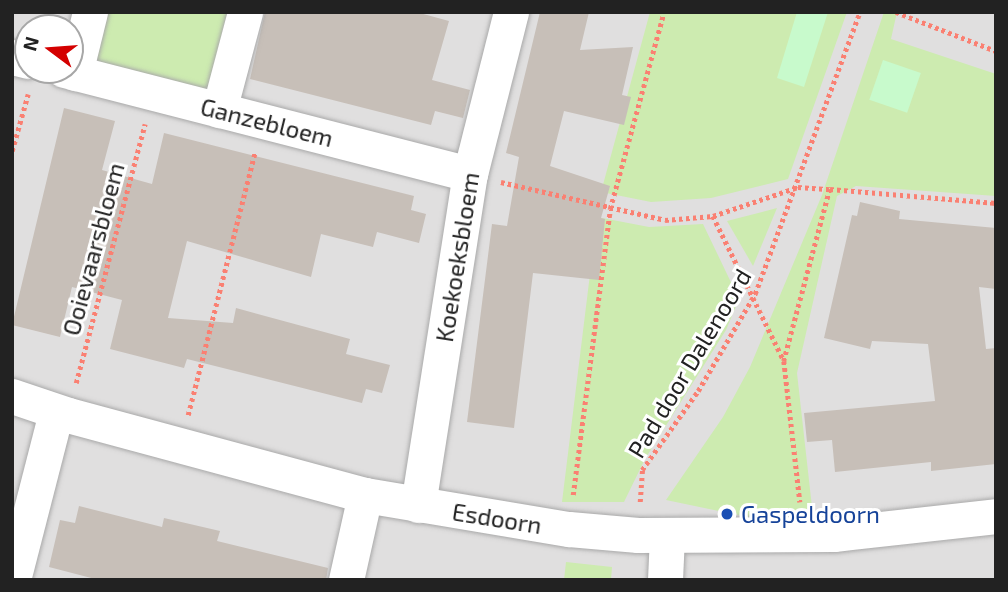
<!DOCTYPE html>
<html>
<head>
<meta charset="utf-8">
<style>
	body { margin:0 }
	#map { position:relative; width:1008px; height:592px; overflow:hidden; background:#f2efe9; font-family:"Exo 2",sans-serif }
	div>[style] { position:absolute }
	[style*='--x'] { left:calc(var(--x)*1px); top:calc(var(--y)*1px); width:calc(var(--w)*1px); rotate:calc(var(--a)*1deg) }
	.residential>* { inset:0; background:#e0dfdf }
	.grass>* { inset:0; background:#cdebb0 }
	.park>* { inset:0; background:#c8facc; transform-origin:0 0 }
	.building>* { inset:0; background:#c7bfb8 }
	.path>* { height:4.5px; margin-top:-2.25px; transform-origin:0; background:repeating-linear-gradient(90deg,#fa8072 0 3.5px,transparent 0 7px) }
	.roads { filter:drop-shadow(0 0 2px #a9a9a9) drop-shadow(0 0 2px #a9a9a9) }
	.minor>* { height:35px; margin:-17.5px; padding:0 17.5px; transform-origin:17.5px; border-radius:17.5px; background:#fff }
	.dots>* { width:19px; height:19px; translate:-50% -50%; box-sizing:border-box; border:4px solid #fff; border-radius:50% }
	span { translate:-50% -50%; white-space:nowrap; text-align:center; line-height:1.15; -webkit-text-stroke:6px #fff; paint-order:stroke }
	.street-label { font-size:24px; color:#222 }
	.transit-label { font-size:24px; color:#164399 }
	.left { translate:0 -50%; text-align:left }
	.frame { position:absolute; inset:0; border:14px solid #222; pointer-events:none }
	.north { position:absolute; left:14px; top:14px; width:70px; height:70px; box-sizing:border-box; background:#fff; border:2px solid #a7a7a7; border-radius:50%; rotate:286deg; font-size:19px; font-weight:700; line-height:28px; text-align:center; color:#222 }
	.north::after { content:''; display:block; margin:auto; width:24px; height:32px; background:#d40000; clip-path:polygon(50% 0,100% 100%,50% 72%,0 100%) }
</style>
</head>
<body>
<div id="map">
	<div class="residential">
		<div style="clip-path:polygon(evenodd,12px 12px,996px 12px,996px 580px,12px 580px,12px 12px,28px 28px,70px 28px,70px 70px,28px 70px,28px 28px)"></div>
	</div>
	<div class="grass">
		<div style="clip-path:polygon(108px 12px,227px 12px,208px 93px,94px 68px)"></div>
		<div style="clip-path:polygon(650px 12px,847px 12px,788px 179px,711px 198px,651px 202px,601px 192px)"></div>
		<div style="clip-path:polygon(884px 12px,897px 12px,891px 39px,996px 74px,996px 196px,856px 186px,837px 196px,797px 373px,813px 516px,757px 519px,666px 500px,723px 417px,750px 367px,822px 195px)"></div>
		<div style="clip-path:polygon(777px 208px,753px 266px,727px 221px)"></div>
		<div style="clip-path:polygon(597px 217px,649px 227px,703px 224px,739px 299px,726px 330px,645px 459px,624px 502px,562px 502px)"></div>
		<div style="clip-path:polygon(566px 562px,612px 567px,611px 580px,564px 580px)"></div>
	</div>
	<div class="park">
		<div style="clip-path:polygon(797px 12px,828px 12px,804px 87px,777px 78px)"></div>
		<div style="left:883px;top:60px;width:40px;height:42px;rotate:19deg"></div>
	</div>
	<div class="building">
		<div style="clip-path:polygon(265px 12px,416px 12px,449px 21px,432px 80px,470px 90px,463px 118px,435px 111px,431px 125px,250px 79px)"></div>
		<div style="clip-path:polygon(540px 12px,589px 12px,580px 50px,633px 47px,622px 95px,631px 97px,624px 125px,564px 111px,550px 166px,610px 186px,601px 218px,605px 219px,599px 280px,533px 273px,514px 428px,467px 422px,492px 224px,507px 226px,519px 157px,506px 153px)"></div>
		<div style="clip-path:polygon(64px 108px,115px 121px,102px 170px,152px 184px,164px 133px,414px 196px,411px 210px,426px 214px,419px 243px,377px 232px,373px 247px,321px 234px,311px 277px,187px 241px,168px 318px,233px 323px,236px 308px,350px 339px,346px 354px,390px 365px,382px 393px,366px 389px,362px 403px,187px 359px,184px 368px,110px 349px,122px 300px,72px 287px,60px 337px,12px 325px)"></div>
		<div style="clip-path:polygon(860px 202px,900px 211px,899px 219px,996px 228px,996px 289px,979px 287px,986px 349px,996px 348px,996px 464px,931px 471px,931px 462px,835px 472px,832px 440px,807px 442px,804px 413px,935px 401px,928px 344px,872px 341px,870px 349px,824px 338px,852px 215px,857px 216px)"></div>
		<div style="clip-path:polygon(79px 506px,162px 527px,164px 518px,220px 531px,217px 541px,328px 568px,326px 580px,99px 580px,49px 567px,60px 520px,75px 523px)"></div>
	</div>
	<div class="path">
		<div style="--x:896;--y:12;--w:107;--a:21.3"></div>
		<div style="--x:12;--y:151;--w:59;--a:-74.3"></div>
		<div style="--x:501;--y:182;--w:168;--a:13"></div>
		<div style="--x:665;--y:220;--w:48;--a:-4.8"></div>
		<div style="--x:713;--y:216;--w:90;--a:-18.8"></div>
		<div style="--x:798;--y:187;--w:32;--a:4"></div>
		<div style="--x:830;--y:189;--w:178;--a:105"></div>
		<div style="--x:830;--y:189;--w:167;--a:4.8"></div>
		<div style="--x:713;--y:216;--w:161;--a:63.9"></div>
		<div style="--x:784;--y:361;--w:142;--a:83.5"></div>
		<div style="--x:76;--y:383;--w:268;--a:-75.1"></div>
		<div style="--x:188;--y:415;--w:271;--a:-75.7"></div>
		<div style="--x:573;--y:495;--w:288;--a:-82.6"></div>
		<div style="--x:610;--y:209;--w:204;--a:-74.7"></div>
		<div style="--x:640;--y:502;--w:32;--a:-86"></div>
		<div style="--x:642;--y:470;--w:97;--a:-54.7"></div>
		<div style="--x:698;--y:391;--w:113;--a:-59.6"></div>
		<div style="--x:755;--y:294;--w:301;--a:-69.6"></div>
	</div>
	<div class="roads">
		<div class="minor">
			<div style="--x:12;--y:57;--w:16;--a:14"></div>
			<div style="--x:64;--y:70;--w:419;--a:14.4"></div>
			<div style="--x:75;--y:73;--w:63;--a:-76.2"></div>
			<div style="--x:219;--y:110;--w:101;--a:-75.1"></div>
			<div style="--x:12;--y:396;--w:59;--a:18.7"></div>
			<div style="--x:68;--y:415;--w:308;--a:15.1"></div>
			<div style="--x:365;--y:495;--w:207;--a:9.5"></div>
			<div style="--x:569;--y:529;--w:69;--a:5"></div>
			<div style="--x:638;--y:535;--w:196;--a:-0.3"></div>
			<div style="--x:834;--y:534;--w:163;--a:-6.3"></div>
			<div style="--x:418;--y:505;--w:335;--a:-81.1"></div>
			<div style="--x:470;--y:174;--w:167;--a:-75.8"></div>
			<div style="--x:13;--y:580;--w:173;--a:-75.6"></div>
			<div style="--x:346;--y:580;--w:87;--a:-77.4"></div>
			<div style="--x:665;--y:580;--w:44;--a:-87.4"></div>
		</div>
	</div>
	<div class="dots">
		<div style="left:727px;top:514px;background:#1a4fb4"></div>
	</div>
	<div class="street-label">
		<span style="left:267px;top:122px;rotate:14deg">Ganzebloem</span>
		<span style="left:93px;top:249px;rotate:-75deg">Ooievaarsbloem</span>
		<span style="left:457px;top:257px;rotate:-81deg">Koekoeksbloem</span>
		<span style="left:689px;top:363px;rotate:-59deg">Pad door Dalenoord</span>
		<span style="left:497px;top:518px;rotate:9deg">Esdoorn</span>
	</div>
	<div class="transit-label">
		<span class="left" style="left:741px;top:514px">Gaspeldoorn</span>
	</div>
	<div class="frame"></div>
	<div class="north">N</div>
</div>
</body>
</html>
